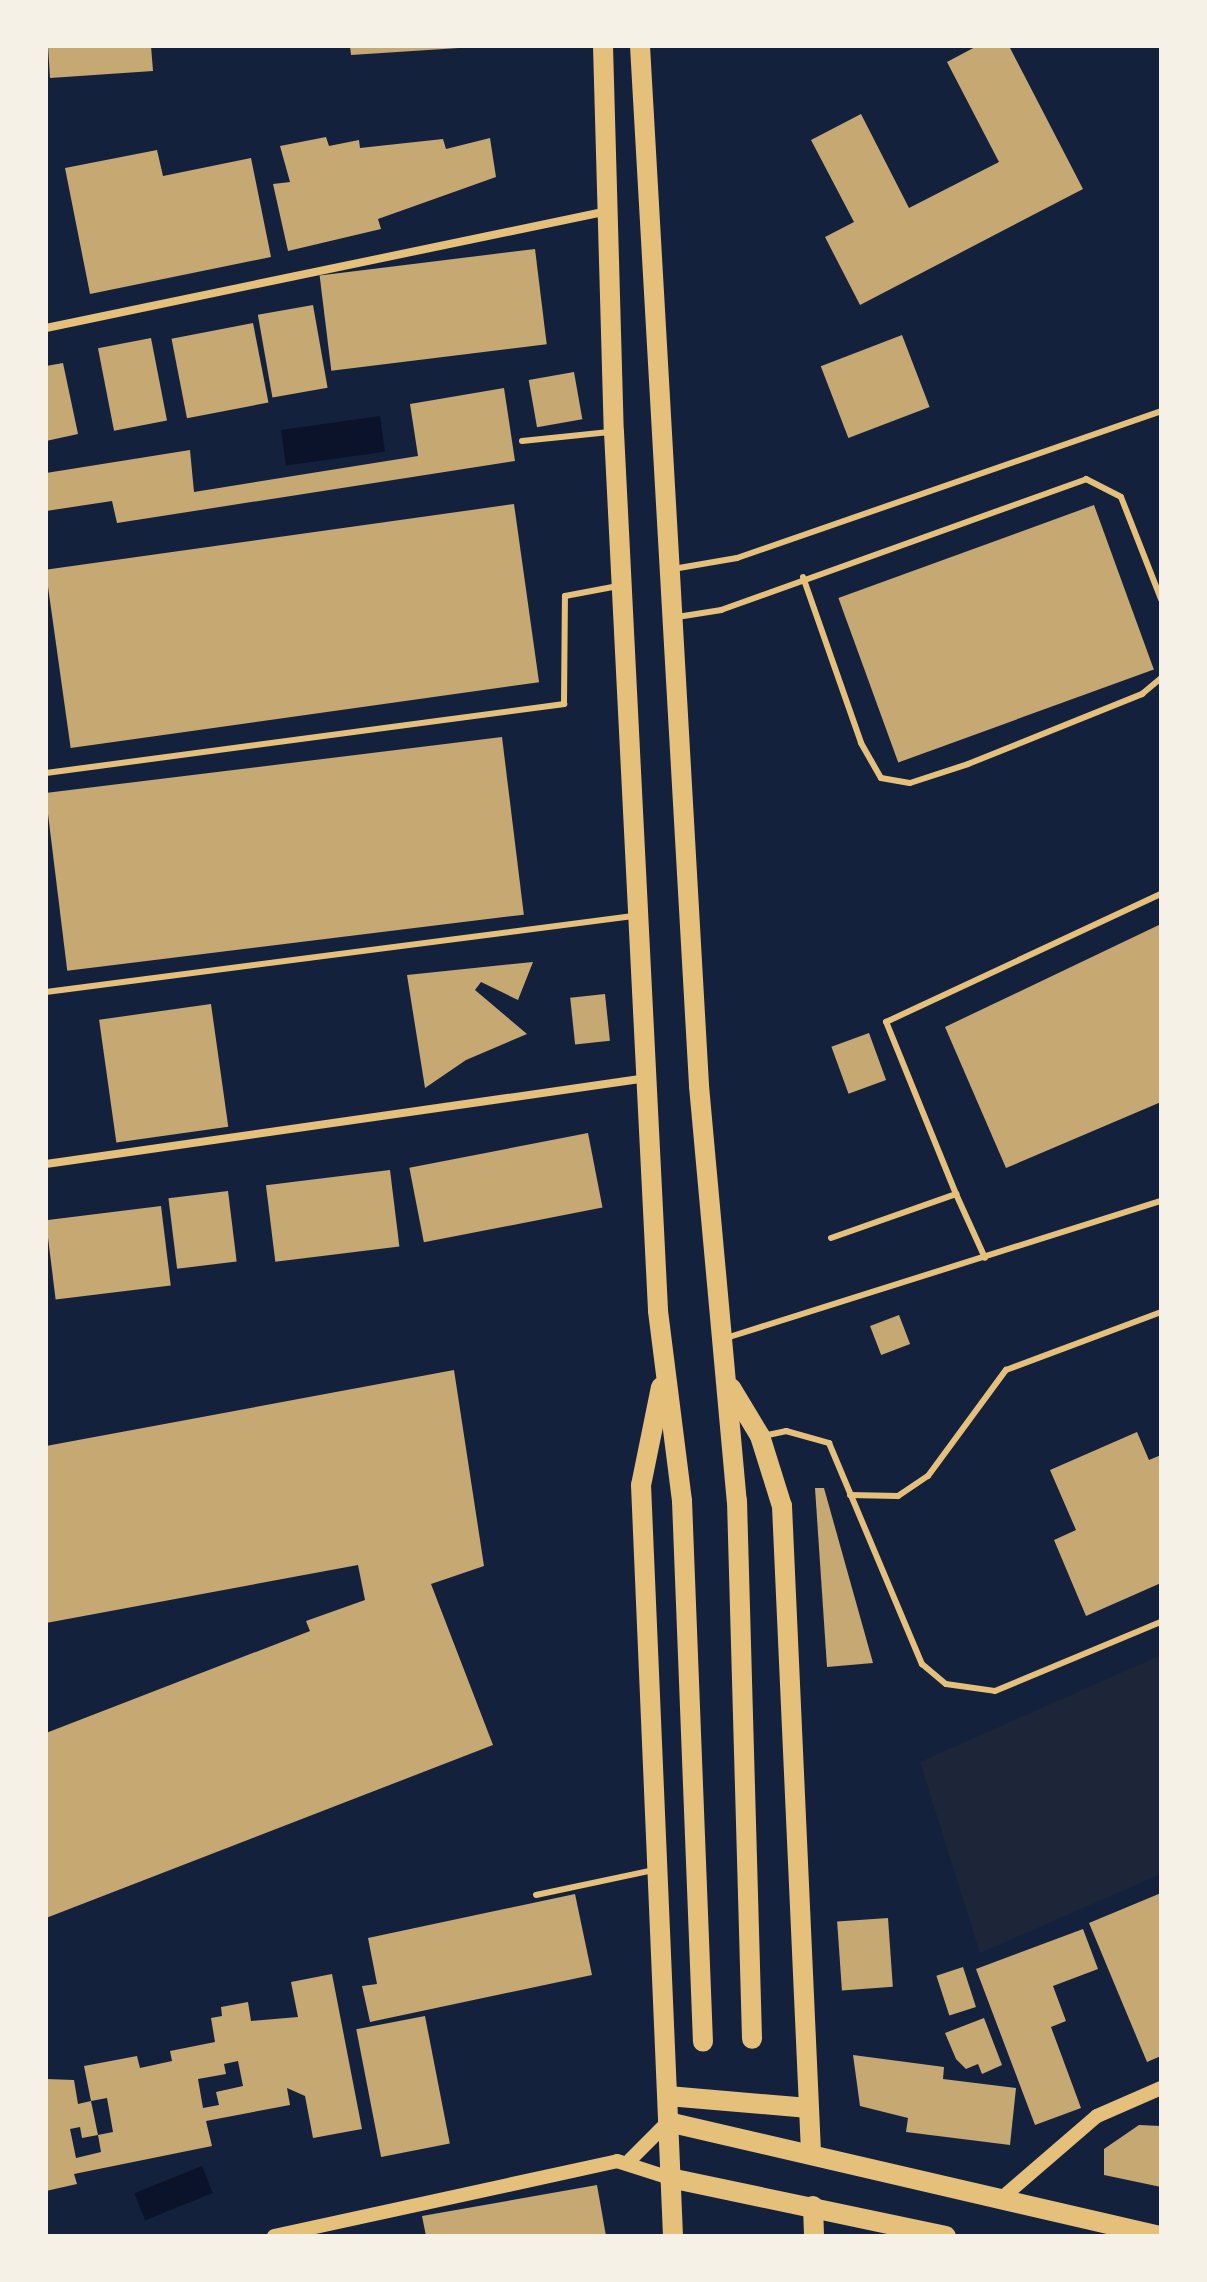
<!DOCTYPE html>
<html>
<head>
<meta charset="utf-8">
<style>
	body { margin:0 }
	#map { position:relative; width:1207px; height:2282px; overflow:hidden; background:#14213d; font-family:"Source Sans 3",sans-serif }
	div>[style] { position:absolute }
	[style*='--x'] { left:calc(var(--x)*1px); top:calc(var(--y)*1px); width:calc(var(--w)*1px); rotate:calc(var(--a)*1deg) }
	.green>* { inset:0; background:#1d2539 }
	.water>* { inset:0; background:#0b132b; transform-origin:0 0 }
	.building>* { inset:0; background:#c6a872; transform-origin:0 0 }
	.service>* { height:6px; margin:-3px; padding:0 3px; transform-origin:3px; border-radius:3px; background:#e5c07b }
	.minor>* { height:8px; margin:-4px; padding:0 4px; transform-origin:4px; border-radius:4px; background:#e5c07b }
	.tertiary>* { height:14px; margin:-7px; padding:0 7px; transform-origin:7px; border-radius:7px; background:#e5c07b }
	.primary>* { height:20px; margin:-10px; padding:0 10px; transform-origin:10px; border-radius:10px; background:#e5c07b }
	span { translate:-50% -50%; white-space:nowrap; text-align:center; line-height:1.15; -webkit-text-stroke:6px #f6f1e7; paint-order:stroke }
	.frame { position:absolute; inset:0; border:48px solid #f6f1e7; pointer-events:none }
</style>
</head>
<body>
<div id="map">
	<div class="green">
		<div style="clip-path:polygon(1161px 1655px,1161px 1874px,980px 1953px,920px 1762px)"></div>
	</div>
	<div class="water">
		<div style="left:380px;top:416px;width:36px;height:100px;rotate:82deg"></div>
		<div style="left:202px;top:2166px;width:29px;height:73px;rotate:68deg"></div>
	</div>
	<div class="building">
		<div style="clip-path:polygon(48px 46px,151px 46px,153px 71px,50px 78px)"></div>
		<div style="clip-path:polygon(350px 46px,459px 46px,459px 48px,351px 55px)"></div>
		<div style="clip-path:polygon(977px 46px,1009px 46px,1083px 189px,860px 305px,825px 237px,854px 222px,811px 140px,861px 114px,909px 208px,999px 162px,947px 62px)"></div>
		<div style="clip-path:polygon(326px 137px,329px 146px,359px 140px,360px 148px,443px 139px,446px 149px,490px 138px,496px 177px,378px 219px,381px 229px,288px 251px,273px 184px,290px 182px,280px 146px)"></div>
		<div style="clip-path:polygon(157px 150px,163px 176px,251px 158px,271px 257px,90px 294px,65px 168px)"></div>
		<div style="left:535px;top:249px;width:96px;height:217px;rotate:83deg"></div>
		<div style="left:313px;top:305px;width:84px;height:56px;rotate:80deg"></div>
		<div style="left:253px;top:323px;width:81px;height:83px;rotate:79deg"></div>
		<div style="left:902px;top:335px;width:77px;height:87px;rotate:69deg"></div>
		<div style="left:151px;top:338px;width:84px;height:54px;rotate:79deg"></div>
		<div style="clip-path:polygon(63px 363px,78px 434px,46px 441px,46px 366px)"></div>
		<div style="left:574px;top:372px;width:48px;height:46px;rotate:80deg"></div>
		<div style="clip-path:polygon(504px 388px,515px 461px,117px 523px,112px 501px,46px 511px,46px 473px,190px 450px,194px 492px,418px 456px,410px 404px)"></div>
		<div style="left:514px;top:504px;width:180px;height:473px;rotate:82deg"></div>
		<div style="left:1094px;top:505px;width:175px;height:272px;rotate:70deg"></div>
		<div style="left:502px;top:737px;width:179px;height:460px;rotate:83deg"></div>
		<div style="clip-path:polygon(1161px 924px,1161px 1102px,1006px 1168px,945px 1027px)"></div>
		<div style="clip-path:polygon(533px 962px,518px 1000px,481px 982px,475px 990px,527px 1034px,466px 1060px,425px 1088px,407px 975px)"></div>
		<div style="left:605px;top:994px;width:47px;height:35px;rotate:84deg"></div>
		<div style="left:211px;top:1004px;width:124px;height:113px;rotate:82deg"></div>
		<div style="left:869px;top:1033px;width:50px;height:40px;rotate:70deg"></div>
		<div style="left:588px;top:1133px;width:76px;height:182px;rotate:79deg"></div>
		<div style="left:390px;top:1170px;width:77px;height:125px;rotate:83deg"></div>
		<div style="left:228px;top:1191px;width:71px;height:60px;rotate:83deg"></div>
		<div style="left:161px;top:1206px;width:80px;height:116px;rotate:83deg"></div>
		<div style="left:899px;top:1315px;width:31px;height:31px;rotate:69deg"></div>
		<div style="clip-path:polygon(454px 1370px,484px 1566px,431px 1584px,493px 1745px,46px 1918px,46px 1733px,310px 1631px,306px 1621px,365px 1600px,358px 1565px,46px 1623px,46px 1446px)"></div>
		<div style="clip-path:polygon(1137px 1432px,1149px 1460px,1161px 1455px,1161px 1583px,1086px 1616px,1054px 1540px,1076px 1530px,1050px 1470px)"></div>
		<div style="clip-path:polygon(815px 1488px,824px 1488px,873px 1663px,827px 1667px)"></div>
		<div style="clip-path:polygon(1161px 1893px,1161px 2056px,1147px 2062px,1089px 1923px)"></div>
		<div style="clip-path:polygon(575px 1894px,592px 1975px,370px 2022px,362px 1986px,377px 1984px,368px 1938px)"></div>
		<div style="left:888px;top:1918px;width:69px;height:51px;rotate:86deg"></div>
		<div style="clip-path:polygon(1083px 1929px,1098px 1969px,1053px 1986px,1066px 2021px,1051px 2027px,1081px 2108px,1035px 2125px,976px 1969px)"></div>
		<div style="left:963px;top:1967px;width:42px;height:28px;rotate:72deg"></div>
		<div style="clip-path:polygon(evenodd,332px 1974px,362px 2129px,313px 2138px,305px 2096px,287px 2088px,290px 2105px,206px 2121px,212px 2146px,74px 2174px,77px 2184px,46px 2191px,46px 2079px,74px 2080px,78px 2104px,91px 2101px,98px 2135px,113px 2132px,107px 2098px,91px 2101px,84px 2066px,137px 2056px,140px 2068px,172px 2061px,170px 2051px,215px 2042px,211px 2018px,222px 2016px,221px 2007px,248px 2002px,251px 2021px,298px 2017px,291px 1982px,332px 1974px,238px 2061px,243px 2086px,216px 2092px,219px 2105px,203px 2108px,198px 2079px,226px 2074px,224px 2064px,238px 2061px,332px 1974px,80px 2127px,82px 2138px,98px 2135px,101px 2152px,76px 2158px,70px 2129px,80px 2127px)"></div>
		<div style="left:425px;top:2016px;width:130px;height:70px;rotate:79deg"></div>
		<div style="clip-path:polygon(984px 2018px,1002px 2065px,982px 2074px,978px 2064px,966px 2069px,956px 2059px,945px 2033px)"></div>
		<div style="clip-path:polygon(853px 2055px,944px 2067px,943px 2079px,1016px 2088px,1010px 2145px,906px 2132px,908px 2118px,860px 2106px)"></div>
		<div style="clip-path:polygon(1139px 2125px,1161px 2126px,1161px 2187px,1104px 2175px,1104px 2149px)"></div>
		<div style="clip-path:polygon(597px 2185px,606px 2236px,426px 2236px,422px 2216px)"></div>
	</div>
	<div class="service">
		<div style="--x:522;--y:441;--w:88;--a:-5.8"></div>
		<div style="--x:673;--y:569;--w:65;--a:-9.8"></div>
		<div style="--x:737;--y:558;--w:449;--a:-19.1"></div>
		<div style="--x:803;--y:577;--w:176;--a:70.7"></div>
		<div style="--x:861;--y:743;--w:40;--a:60.3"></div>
		<div style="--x:881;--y:778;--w:29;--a:10"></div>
		<div style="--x:910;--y:783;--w:61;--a:-18.1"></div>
		<div style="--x:968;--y:764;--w:188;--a:-21.9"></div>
		<div style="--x:1142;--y:694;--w:25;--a:-40"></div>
		<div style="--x:677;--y:617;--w:45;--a:-9"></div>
		<div style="--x:721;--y:610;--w:388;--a:-19.7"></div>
		<div style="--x:1086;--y:479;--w:39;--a:27"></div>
		<div style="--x:1121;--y:497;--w:110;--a:68.6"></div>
		<div style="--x:46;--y:773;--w:523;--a:-7.59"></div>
		<div style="--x:564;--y:704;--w:108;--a:-89.5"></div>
		<div style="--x:565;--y:596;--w:54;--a:-10.7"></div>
		<div style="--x:46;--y:992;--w:592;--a:-7.38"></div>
		<div style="--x:956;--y:1194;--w:186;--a:-112.1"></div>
		<div style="--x:886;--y:1022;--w:303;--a:-25"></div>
		<div style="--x:831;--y:1238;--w:133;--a:-19.4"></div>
		<div style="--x:956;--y:1194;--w:70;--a:65.6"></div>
		<div style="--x:726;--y:1338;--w:456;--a:-17.5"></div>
		<div style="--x:763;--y:1436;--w:24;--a:-12"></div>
		<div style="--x:786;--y:1431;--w:45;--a:15.6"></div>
		<div style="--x:829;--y:1443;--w:240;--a:67.2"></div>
		<div style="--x:922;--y:1664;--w:31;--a:40"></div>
		<div style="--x:946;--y:1684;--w:49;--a:8.1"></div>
		<div style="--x:995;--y:1691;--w:180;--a:-22.6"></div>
		<div style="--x:850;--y:1495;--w:48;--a:1.2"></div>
		<div style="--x:898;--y:1496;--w:36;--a:-34"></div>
		<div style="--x:928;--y:1476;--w:132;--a:-53.7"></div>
		<div style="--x:1006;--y:1370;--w:165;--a:-20.5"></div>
		<div style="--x:536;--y:1895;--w:121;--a:-12"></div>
	</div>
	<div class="minor">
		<div style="--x:46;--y:328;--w:574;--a:-11.76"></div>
		<div style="--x:46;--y:1164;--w:607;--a:-8.14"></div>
	</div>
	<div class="tertiary">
		<div style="--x:630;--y:2160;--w:54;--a:-45"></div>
		<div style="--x:1003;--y:2197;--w:124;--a:-40.8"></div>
		<div style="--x:1097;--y:2116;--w:70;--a:-23.6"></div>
		<div style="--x:274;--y:2236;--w:351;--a:-12.3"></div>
		<div style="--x:617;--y:2161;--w:56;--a:17.8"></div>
	</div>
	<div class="primary">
		<div style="--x:603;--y:46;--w:386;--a:88.4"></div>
		<div style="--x:614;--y:432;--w:880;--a:87.13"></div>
		<div style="--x:658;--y:1311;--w:192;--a:82.8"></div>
		<div style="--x:682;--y:1501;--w:541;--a:87.78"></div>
		<div style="--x:640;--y:46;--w:1042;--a:86.75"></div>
		<div style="--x:699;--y:1086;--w:417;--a:84.8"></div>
		<div style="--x:737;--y:1501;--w:538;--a:88.4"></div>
		<div style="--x:661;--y:1387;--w:100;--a:101.5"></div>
		<div style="--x:641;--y:1485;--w:752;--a:87.56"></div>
		<div style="--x:731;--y:1388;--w:56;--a:58.9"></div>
		<div style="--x:760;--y:1436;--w:73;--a:72.6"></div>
		<div style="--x:782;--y:1506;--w:647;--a:87.43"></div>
		<div style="--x:668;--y:2096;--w:141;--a:4.9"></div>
		<div style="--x:668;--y:2122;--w:505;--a:13.05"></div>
		<div style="--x:670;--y:2178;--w:282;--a:11.9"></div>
		<div style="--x:813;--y:2206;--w:30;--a:88"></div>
	</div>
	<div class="frame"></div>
</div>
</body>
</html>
